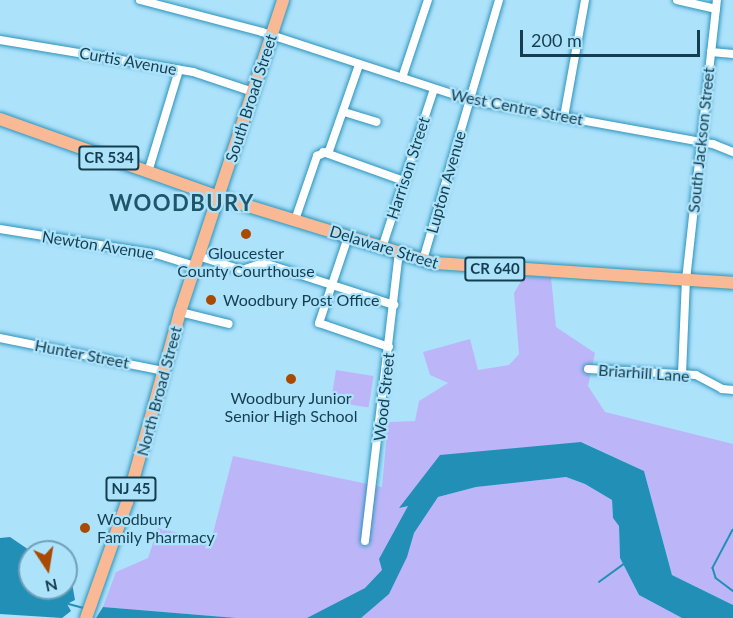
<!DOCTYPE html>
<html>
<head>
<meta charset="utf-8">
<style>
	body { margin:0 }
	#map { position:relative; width:733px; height:618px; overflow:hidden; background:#ade2fb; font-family:Lato,sans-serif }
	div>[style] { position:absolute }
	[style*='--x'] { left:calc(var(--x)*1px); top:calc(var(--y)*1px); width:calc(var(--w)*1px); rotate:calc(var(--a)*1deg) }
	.green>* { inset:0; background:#bcb6f9; transform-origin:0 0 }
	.water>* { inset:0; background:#228fb7 }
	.stream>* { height:1.5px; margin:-0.75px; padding:0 0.75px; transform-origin:0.75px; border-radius:0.75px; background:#228fb7 }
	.roads { filter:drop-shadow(0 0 2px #2c94bb) drop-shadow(0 0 2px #2c94bb) }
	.street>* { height:8px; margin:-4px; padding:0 4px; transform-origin:4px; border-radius:4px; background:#fff }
	.primary>* { height:12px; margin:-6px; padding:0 6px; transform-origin:6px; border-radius:6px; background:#fab995 }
	.dots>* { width:16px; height:16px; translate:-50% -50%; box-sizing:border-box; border:3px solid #ade2fb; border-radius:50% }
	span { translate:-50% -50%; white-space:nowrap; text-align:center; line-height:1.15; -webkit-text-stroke:4.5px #ade2fb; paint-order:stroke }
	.shield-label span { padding:2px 4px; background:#ade2fb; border:2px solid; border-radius:4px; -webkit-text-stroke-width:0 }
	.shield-label { font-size:15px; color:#143e4f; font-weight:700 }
	.street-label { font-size:16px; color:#143e4f }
	.poi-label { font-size:16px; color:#143e4f }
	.left { translate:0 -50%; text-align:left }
	.district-label { font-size:22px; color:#20556a; font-weight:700; letter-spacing:1.5px }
	.north { position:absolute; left:18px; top:540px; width:60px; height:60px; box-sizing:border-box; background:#ade2fb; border:2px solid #70a0b6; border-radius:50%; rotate:168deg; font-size:16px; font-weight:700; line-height:24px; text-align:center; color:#143e4f }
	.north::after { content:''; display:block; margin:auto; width:21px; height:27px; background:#aa4a00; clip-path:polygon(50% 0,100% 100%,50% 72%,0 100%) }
	.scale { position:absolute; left:520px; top:30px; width:180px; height:27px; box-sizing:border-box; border:3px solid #143e4f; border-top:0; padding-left:8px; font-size:18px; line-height:21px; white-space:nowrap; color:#143e4f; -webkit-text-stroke:4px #ade2fb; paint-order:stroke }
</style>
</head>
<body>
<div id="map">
	<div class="green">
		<div style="clip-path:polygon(524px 276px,551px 277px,556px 327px,595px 353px,588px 386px,605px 412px,733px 444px,733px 605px,672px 575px,644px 471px,582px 442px,400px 507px,476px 487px,521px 480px,566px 477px,585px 484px,612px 500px,613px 518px,619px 526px,620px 558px,639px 595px,682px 618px,236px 618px,103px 607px,116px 572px,148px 558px,158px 528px,211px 541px,233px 456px,382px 487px,388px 422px,415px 421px,419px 401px,448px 383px,430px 375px,423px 352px,470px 339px,478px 370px,509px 365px,519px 354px,514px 293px)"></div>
		<div style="left:336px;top:370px;width:38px;height:32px;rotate:9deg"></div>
	</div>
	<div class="water">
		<div style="clip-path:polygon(581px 442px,644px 471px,672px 575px,733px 605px,733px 618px,682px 618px,639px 595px,620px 558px,619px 526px,613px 518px,612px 500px,585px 484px,566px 477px,476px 487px,438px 497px,414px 533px,407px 557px,389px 594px,361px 618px,307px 618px,365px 588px,382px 570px,379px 559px,408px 506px,399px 508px,440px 455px)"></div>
		<div style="clip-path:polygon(10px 537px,32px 552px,30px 588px,66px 588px,66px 576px,72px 583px,75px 600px,67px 604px,71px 611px,62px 618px,0 614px,0 538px)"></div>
		<div style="clip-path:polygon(103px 607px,236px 618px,96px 618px)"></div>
	</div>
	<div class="stream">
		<div style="--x:733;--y:530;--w:43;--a:117.8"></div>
		<div style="--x:713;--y:568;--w:10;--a:73"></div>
		<div style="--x:716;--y:578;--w:21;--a:37"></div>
		<div style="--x:599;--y:582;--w:32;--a:-36"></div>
		<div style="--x:65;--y:603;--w:20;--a:15"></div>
	</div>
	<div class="roads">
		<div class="street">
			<div style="--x:140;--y:0;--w:126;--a:14.7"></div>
			<div style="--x:262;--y:32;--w:219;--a:18.1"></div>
			<div style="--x:470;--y:100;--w:247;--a:10.3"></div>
			<div style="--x:713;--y:144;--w:22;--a:22"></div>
			<div style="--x:677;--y:0;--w:40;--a:13"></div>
			<div style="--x:0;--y:40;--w:196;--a:9.4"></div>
			<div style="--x:193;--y:72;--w:63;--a:18.4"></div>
			<div style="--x:711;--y:52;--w:22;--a:5"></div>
			<div style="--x:402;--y:78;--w:82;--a:-71.6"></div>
			<div style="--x:344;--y:112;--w:34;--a:17"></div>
			<div style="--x:564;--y:117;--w:119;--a:-79.8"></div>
			<div style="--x:323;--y:152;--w:86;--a:19.7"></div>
			<div style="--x:148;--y:172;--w:107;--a:-73.1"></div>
			<div style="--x:295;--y:220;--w:68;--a:-71"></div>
			<div style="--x:317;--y:156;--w:13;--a:-23"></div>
			<div style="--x:329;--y:151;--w:91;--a:-70.8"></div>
			<div style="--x:0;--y:229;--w:158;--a:9.1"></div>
			<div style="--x:156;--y:254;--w:41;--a:17.1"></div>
			<div style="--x:348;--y:237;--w:91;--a:108.6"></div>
			<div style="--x:319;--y:323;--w:74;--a:18.9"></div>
			<div style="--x:382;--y:248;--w:167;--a:-71.9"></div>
			<div style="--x:198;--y:256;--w:46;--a:17.7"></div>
			<div style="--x:242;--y:270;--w:23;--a:-18"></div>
			<div style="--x:264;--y:263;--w:137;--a:17.9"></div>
			<div style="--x:423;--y:260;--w:271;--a:-73.7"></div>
			<div style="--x:180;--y:312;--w:50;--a:13.8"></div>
			<div style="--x:0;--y:338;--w:166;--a:11.4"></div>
			<div style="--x:588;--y:369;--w:108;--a:3.2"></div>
			<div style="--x:696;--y:375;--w:30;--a:28"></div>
			<div style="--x:722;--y:389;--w:11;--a:5"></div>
			<div style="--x:682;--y:374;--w:94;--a:-87.6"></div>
			<div style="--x:686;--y:280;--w:282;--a:-83.7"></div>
			<div style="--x:365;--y:541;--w:290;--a:-83.3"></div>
		</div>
		<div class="primary">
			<div style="--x:0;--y:119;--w:232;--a:19.6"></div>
			<div style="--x:219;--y:197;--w:225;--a:17.1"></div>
			<div style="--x:434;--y:263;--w:300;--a:3.8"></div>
			<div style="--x:86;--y:618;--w:123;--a:-70.5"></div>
			<div style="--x:127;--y:502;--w:197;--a:-74.4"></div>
			<div style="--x:180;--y:312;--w:329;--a:-71.7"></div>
		</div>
	</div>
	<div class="dots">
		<div style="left:246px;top:234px;background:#aa4a00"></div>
		<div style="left:211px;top:300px;background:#aa4a00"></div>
		<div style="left:291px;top:379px;background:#aa4a00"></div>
		<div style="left:85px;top:528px;background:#aa4a00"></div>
	</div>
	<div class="shield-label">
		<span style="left:109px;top:158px">CR 534</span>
		<span style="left:495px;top:269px">CR 640</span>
		<span style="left:131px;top:489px">NJ 45</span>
	</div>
	<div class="street-label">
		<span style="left:128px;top:61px;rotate:10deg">Curtis Avenue</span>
		<span style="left:251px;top:98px;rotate:-72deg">South Broad Street</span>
		<span style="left:517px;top:107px;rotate:11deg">West Centre Street</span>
		<span style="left:701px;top:140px;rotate:-84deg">South Jackson Street</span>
		<span style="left:408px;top:168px;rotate:-72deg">Harrison Street</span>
		<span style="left:446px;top:182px;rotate:-74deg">Lupton Avenue</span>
		<span style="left:98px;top:245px;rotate:9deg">Newton Avenue</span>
		<span style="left:384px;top:247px;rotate:17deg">Delaware Street</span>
		<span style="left:82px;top:354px;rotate:11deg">Hunter Street</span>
		<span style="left:644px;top:373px;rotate:4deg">Briarhill Lane</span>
		<span style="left:159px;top:391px;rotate:-75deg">North Broad Street</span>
		<span style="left:384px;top:397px;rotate:-84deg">Wood Street</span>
	</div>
	<div class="poi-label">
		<span style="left:246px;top:262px">Gloucester<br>County Courthouse</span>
		<span class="left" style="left:223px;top:300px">Woodbury Post Office</span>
		<span style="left:291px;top:407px">Woodbury Junior<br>Senior High School</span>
		<span class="left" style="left:97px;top:528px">Woodbury<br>Family Pharmacy</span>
	</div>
	<div class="district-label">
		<span style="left:182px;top:203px">WOODBURY</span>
	</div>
	<div class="north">N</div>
	<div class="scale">200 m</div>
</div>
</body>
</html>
